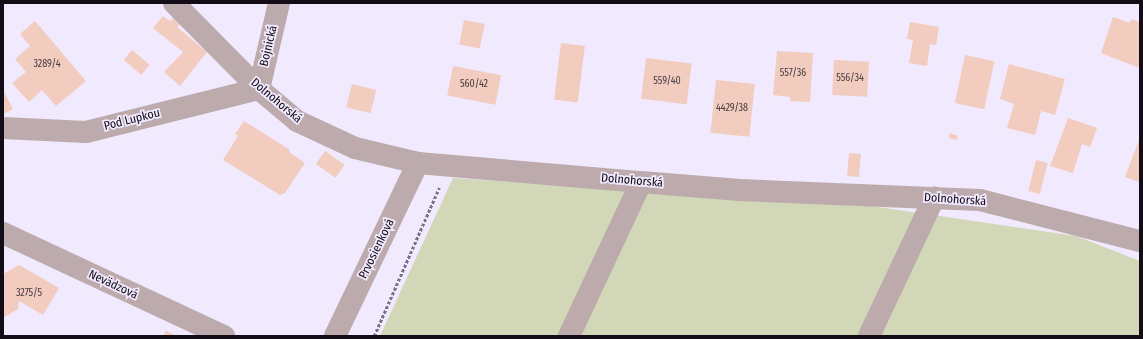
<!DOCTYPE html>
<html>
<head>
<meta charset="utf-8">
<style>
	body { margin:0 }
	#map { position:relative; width:1143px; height:339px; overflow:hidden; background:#f1e9fd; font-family:"Fira Sans Condensed",sans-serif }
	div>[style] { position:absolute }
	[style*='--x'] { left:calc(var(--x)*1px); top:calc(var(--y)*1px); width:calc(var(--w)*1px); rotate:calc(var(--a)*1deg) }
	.green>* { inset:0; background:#d1d7b7 }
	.building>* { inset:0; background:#f1ccbf; transform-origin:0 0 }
	.path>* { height:2.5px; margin-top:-1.25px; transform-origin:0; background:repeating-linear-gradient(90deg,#787281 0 3px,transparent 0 5px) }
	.street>* { height:22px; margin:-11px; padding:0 11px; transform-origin:11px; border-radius:11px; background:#bcaaad }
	span { translate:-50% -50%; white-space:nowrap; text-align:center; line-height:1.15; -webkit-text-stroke:3.5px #f1e9fd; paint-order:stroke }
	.number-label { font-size:10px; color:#493c40 }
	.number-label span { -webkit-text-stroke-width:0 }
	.street-label { font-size:12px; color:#110c16 }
	.frame { position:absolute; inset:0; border:4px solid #110c16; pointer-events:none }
</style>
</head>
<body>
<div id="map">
	<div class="green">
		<div style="clip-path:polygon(453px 178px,871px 206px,1076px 236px,1140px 261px,1140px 336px,380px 336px)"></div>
	</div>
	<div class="building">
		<div style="clip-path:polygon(163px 16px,170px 21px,173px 18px,180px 24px,177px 27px,207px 52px,180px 86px,164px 72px,183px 52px,153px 28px)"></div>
		<div style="clip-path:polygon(1113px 17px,1130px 23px,1131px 19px,1140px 22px,1140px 68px,1101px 53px)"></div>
		<div style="left:464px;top:20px;width:21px;height:25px;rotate:11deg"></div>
		<div style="clip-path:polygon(35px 21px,86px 81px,56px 106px,42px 90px,29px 102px,12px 83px,26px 72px,15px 59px,30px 46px,20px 34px)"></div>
		<div style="clip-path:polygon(910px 22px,939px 27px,936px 45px,930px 44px,927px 66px,909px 63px,913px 40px,907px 39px)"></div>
		<div style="left:561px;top:43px;width:24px;height:57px;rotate:7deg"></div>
		<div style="left:132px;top:50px;width:23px;height:13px;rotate:40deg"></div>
		<div style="clip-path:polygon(777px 51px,813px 53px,810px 102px,790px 101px,790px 97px,773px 95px)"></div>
		<div style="left:965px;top:55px;width:30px;height:49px;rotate:12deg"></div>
		<div style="left:646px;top:58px;width:46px;height:41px;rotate:7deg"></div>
		<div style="left:834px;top:60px;width:35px;height:35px;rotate:3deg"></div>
		<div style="clip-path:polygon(1009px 64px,1065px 79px,1055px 115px,1041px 111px,1035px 135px,1007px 128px,1014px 104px,1000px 99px)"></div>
		<div style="left:453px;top:66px;width:49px;height:30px;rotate:11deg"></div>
		<div style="left:716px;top:80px;width:39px;height:53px;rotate:6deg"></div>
		<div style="left:352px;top:84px;width:25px;height:24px;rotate:14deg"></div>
		<div style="clip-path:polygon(3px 90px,13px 109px,3px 114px)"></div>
		<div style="clip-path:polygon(1068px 118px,1097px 128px,1090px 147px,1082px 144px,1073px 173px,1050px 166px)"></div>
		<div style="clip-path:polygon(244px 121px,290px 150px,289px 152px,305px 163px,285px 193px,280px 195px,223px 160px,238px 136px,235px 134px)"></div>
		<div style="clip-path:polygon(949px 133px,958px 136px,957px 140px,949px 138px)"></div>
		<div style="clip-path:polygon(1140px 137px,1140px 181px,1139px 182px,1125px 177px)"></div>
		<div style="left:325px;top:151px;width:24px;height:16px;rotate:35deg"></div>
		<div style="left:849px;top:153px;width:12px;height:23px;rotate:5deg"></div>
		<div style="left:1036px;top:160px;width:12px;height:32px;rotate:14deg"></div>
		<div style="clip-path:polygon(19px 265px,59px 288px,43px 315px,19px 301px,18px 309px,3px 318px,3px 274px)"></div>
		<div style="clip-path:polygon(166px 331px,177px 336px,163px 336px)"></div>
	</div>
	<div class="path">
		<div style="--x:374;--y:336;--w:162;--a:-66.3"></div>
	</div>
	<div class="street">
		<div style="--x:174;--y:3;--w:121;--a:45.3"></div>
		<div style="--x:259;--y:89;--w:50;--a:40.1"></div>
		<div style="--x:297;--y:121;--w:64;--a:25"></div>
		<div style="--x:355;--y:148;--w:65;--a:13.4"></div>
		<div style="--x:418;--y:163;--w:224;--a:4.9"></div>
		<div style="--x:641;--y:182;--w:99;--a:4.6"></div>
		<div style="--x:740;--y:190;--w:240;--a:2.4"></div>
		<div style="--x:980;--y:200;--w:165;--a:14.4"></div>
		<div style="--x:3;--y:128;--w:83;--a:2.8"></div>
		<div style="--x:86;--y:132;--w:178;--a:-14"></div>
		<div style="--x:259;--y:89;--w:88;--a:-76.9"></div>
		<div style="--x:3;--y:233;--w:244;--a:25"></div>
		<div style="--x:335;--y:336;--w:192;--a:-64.4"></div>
		<div style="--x:569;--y:336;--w:170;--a:-64.9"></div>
		<div style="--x:869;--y:336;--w:153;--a:-64.8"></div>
	</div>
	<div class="number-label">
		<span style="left:47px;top:65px">3289/4</span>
		<span style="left:793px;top:74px">557/36</span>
		<span style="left:850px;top:79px">556/34</span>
		<span style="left:667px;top:82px">559/40</span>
		<span style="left:474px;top:85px">560/42</span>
		<span style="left:732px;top:109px">4429/38</span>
		<span style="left:29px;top:294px">3275/5</span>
	</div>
	<div class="street-label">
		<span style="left:269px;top:46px;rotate:-77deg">Bojnická</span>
		<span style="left:276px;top:101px;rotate:40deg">Dolnohorská</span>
		<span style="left:132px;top:120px;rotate:-14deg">Pod Lupkou</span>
		<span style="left:632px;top:181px;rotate:5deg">Dolnohorská</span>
		<span style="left:955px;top:200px;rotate:4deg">Dolnohorská</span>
		<span style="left:377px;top:249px;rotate:-64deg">Prvosienková</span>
		<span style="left:113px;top:285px;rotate:25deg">Nevädzová</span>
	</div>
	<div class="frame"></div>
</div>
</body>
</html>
